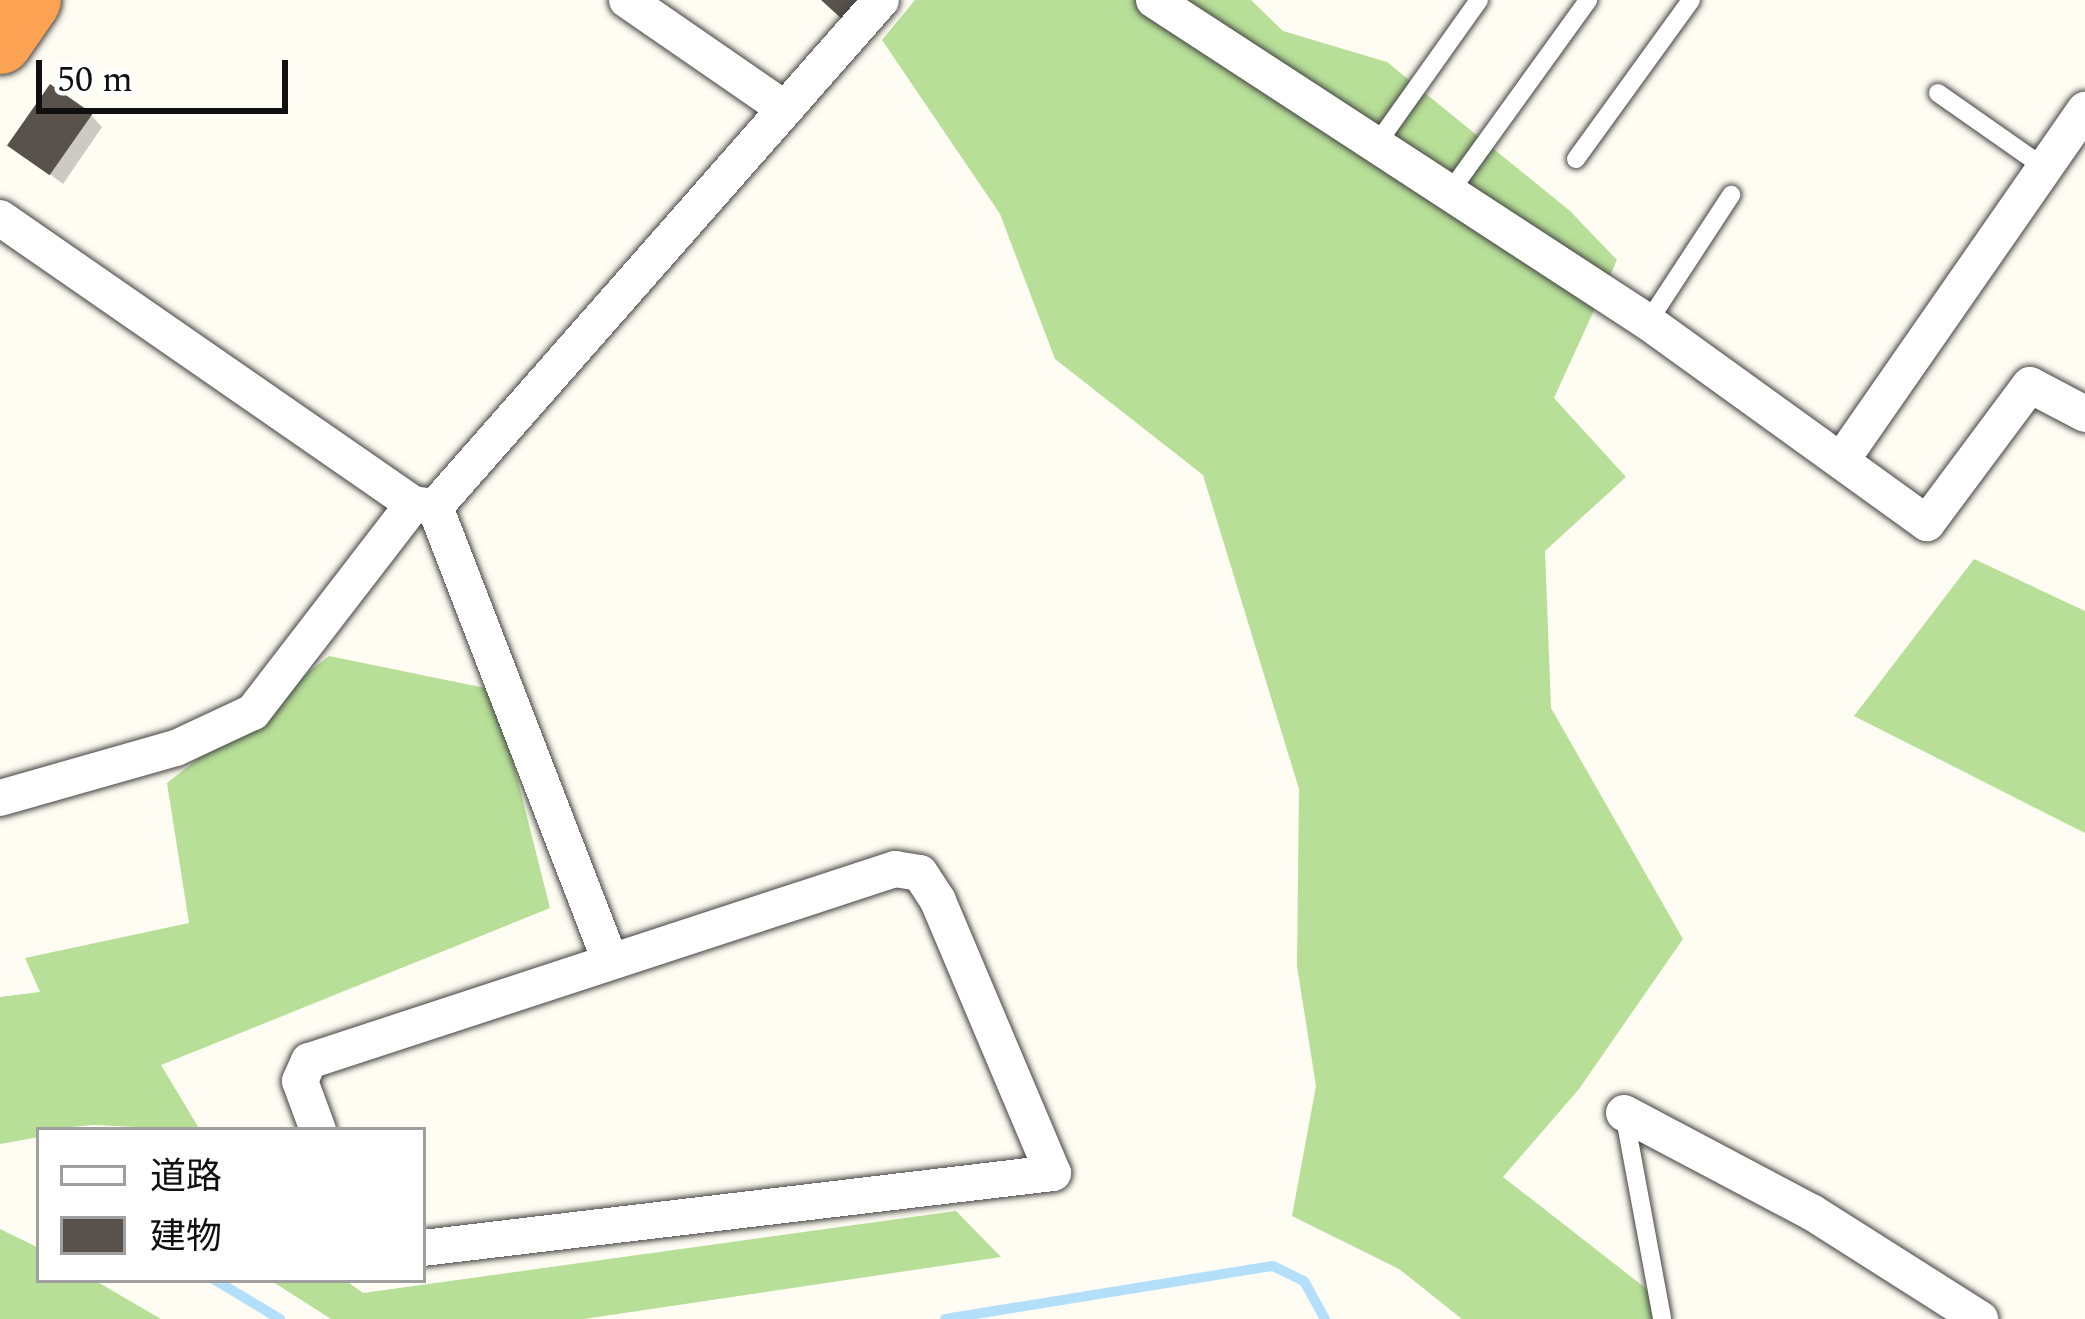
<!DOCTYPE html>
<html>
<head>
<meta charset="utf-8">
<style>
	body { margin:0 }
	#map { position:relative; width:2085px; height:1319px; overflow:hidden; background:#fffdf3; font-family:Spectral,"Noto Sans JP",serif }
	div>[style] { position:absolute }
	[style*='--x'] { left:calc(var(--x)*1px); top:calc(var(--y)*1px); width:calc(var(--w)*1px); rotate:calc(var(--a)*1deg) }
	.forest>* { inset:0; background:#b7df97 }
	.shadow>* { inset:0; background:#0003 }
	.stream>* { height:10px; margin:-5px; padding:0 5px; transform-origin:5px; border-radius:5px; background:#b4dffa }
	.building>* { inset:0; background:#59514b; transform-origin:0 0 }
	.roads { filter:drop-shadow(0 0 3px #434343) drop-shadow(0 0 3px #434343) }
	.lane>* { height:18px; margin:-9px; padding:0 9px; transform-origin:9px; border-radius:9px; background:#fff }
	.street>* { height:36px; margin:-18px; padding:0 18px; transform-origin:18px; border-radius:18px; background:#fff }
	.highway>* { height:63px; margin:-31.5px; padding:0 31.5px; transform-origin:31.5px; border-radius:31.5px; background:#fca253 }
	span { translate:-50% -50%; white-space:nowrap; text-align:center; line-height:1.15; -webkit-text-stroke:12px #fff; paint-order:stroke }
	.legend { position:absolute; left:36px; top:1127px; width:390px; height:156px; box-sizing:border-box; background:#fff; border:3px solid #9f9f9f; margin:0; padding:15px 21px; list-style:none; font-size:36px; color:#101010 }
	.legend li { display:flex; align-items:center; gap:24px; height:60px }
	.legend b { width:60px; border:3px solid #9f9f9f }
	.scale { position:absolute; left:36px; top:60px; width:252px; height:54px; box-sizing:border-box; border:6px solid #101010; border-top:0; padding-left:15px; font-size:36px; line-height:42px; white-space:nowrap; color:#101010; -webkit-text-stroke:9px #fff; paint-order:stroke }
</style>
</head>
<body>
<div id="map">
	<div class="forest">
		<div style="clip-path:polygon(915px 0,1251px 0,1283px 31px,1387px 62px,1570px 211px,1617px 260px,1554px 398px,1626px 477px,1545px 551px,1551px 708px,1683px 939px,1579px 1089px,1503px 1177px,1657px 1297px,1660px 1319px,1462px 1319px,1399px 1269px,1292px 1216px,1316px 1086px,1297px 966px,1299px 789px,1203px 475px,1055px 359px,1000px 214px,882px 40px)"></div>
		<div style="clip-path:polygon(1974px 559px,2085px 611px,2085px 833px,1854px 716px)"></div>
		<div style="clip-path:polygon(329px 656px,495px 690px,550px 908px,161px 1065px,200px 1130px,93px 1125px,39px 1130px,39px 1137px,0 1144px,0 997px,40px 992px,25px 958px,189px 923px,167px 783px)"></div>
		<div style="clip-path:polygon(956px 1211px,1001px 1257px,584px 1319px,331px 1319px,270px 1280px,345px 1280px,363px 1293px)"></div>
		<div style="clip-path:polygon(0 1229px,39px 1248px,39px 1280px,94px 1280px,161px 1319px,0 1319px)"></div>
	</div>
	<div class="shadow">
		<div style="clip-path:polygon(92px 116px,102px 127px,63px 184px,12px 146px)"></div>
	</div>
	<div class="stream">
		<div style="--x:215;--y:1280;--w:76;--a:31"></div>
		<div style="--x:945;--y:1319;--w:332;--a:-9.2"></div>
		<div style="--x:1273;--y:1266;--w:34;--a:26"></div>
		<div style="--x:1304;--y:1281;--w:43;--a:61.1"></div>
	</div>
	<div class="building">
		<div style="clip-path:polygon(821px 0,860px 0,843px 20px)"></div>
		<div style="left:50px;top:84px;width:52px;height:75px;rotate:35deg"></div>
	</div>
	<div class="roads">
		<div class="lane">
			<div style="--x:1938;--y:93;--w:131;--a:35"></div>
			<div style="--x:1376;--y:145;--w:178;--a:-54.6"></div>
			<div style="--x:1576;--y:159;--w:196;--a:-54.1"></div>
			<div style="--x:1449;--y:193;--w:238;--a:-54.2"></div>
			<div style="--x:1648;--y:322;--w:152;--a:-56.8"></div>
			<div style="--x:1624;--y:1113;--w:209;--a:79.5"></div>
		</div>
		<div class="street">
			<div style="--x:627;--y:0;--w:192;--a:34.6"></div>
			<div style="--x:1154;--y:0;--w:590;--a:33.1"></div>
			<div style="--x:1648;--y:322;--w:344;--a:35.8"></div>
			<div style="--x:1927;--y:523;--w:172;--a:-53.3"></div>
			<div style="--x:2030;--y:385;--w:62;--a:27.8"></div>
			<div style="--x:0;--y:218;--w:502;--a:34.7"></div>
			<div style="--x:413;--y:504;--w:22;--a:8"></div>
			<div style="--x:1843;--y:458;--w:424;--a:-55.2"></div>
			<div style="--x:435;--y:507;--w:675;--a:-48.66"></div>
			<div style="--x:435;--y:507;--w:487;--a:68.9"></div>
			<div style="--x:0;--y:798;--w:183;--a:-15.9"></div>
			<div style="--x:176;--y:748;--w:85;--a:-25.1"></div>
			<div style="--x:253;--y:712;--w:262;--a:-52.4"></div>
			<div style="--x:1624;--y:1113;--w:214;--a:27.9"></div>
			<div style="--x:1813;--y:1213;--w:198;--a:32.4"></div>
			<div style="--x:318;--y:1130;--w:52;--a:-110.2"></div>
			<div style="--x:300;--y:1081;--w:22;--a:-66"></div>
			<div style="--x:309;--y:1061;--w:617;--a:-18.14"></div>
			<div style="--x:895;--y:869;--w:25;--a:9"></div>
			<div style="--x:920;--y:873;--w:33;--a:57"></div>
			<div style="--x:938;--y:901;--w:295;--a:67.1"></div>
			<div style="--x:1053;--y:1173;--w:634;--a:173.21"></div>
		</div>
		<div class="highway">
			<div style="--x:0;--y:42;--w:51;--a:-55.4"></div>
		</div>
	</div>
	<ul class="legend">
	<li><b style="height:15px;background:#fff"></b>道路</li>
	<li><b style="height:33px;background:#59514b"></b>建物</li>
	</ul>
	<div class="scale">50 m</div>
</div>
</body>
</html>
